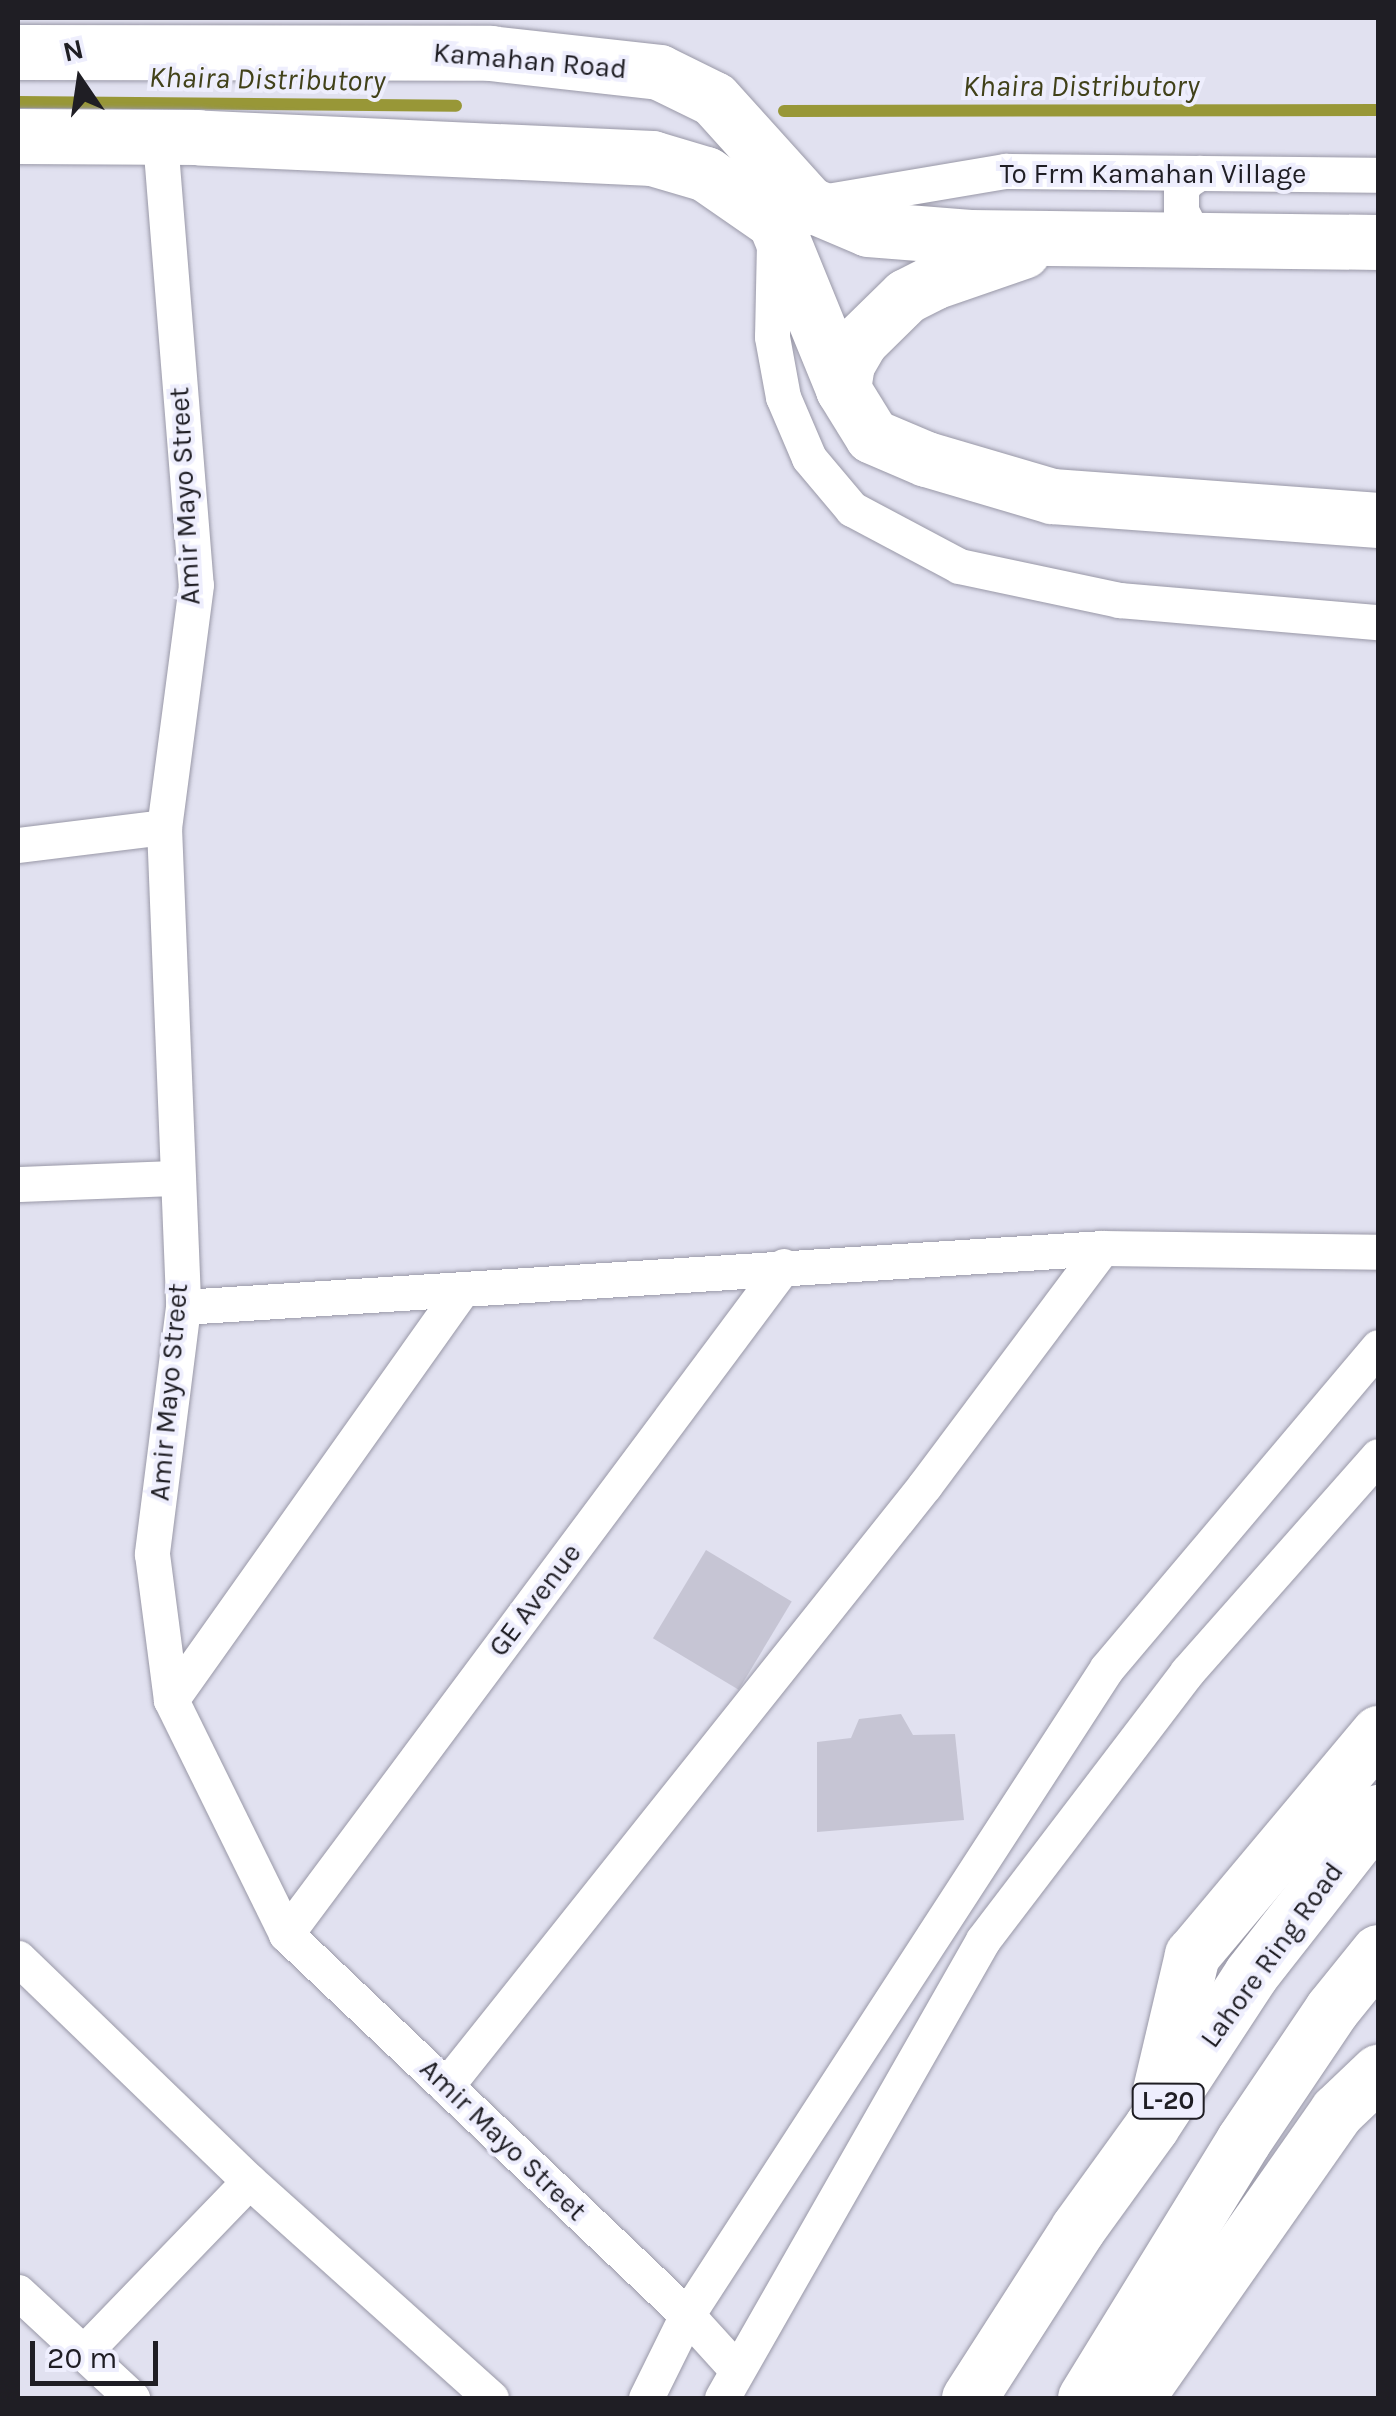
<!DOCTYPE html>
<html>
<head>
<meta charset="utf-8">
<style>
	body { margin:0 }
	#map { position:relative; width:1396px; height:2416px; overflow:hidden; background:#e1e1f0; font-family:Karla,sans-serif }
	div>[style] { position:absolute }
	[style*='--x'] { left:calc(var(--x)*1px); top:calc(var(--y)*1px); width:calc(var(--w)*1px); rotate:calc(var(--a)*1deg) }
	.stream>* { height:12px; margin:-6px; padding:0 6px; transform-origin:6px; border-radius:6px; background:#989737 }
	.building>* { inset:0; background:#c6c5d4; transform-origin:0 0 }
	.roads { filter:drop-shadow(0 0 2px #9998a7) drop-shadow(0 0 2px #9998a7) }
	.minor>* { height:35px; margin:-17.5px; padding:0 17.5px; transform-origin:17.5px; border-radius:17.5px; background:#fff }
	.primary>* { height:55px; margin:-27.5px; padding:0 27.5px; transform-origin:27.5px; border-radius:27.5px; background:#fff }
	.motorway>* { height:55px; margin:-27.5px; padding:0 27.5px; transform-origin:27.5px; border-radius:27.5px; background:#fff }
	span { translate:-50% -50%; white-space:nowrap; text-align:center; line-height:1.15; -webkit-text-stroke:8px #eeeefd; paint-order:stroke }
	.shield-label span { padding:2px 8px; background:#eeeefd; border:2px solid; border-radius:8px; -webkit-text-stroke-width:0 }
	.shield-label { font-size:25px; color:#1f1e24; font-weight:700 }
	.street-label { font-size:28px; color:#1f1e24 }
	.water-label { font-size:30px; color:#414119; font-style:italic }
	.frame { position:absolute; inset:0; border:20px solid #1f1e24; pointer-events:none }
	.north { position:absolute; left:30px; top:30px; width:100px; height:100px; -webkit-text-stroke:8px #eeeefd; paint-order:stroke; rotate:347deg; font-size:28px; font-weight:700; line-height:40px; text-align:center; color:#1f1e24 }
	.north::after { content:''; display:block; margin:auto; width:35px; height:45px; background:#1f1e24; clip-path:polygon(50% 0,100% 100%,50% 72%,0 100%) }
	.scale { position:absolute; left:30px; top:2341px; width:128px; height:45px; box-sizing:border-box; border:5px solid #1f1e24; border-top:0; padding-left:12px; font-size:30px; line-height:35px; white-space:nowrap; color:#1f1e24; -webkit-text-stroke:8px #eeeefd; paint-order:stroke }
</style>
</head>
<body>
<div id="map">
	<div class="stream">
		<div style="--x:18;--y:102;--w:438;--a:0.5"></div>
		<div style="--x:784;--y:111;--w:594;--a:-0.1"></div>
	</div>
	<div class="building">
		<div style="left:706px;top:1550px;width:100px;height:103px;rotate:31deg"></div>
		<div style="clip-path:polygon(901px 1714px,913px 1735px,955px 1734px,964px 1820px,817px 1832px,817px 1742px,851px 1738px,859px 1719px)"></div>
	</div>
	<div class="roads">
		<div class="minor">
			<div style="--x:160;--y:140;--w:446;--a:85.4"></div>
			<div style="--x:196;--y:585;--w:244;--a:97.5"></div>
			<div style="--x:164;--y:827;--w:480;--a:87.7"></div>
			<div style="--x:183;--y:1307;--w:249;--a:97.2"></div>
			<div style="--x:152;--y:1554;--w:147;--a:82.6"></div>
			<div style="--x:171;--y:1700;--w:261;--a:63.8"></div>
			<div style="--x:286;--y:1934;--w:553;--a:43.53"></div>
			<div style="--x:687;--y:2315;--w:73;--a:47.8"></div>
			<div style="--x:815;--y:203;--w:193;--a:-9.6"></div>
			<div style="--x:1005;--y:171;--w:373;--a:0.6"></div>
			<div style="--x:1196;--y:240;--w:33;--a:-117"></div>
			<div style="--x:1181;--y:211;--w:19;--a:-90"></div>
			<div style="--x:1181;--y:192;--w:11;--a:-68"></div>
			<div style="--x:1185;--y:182;--w:17;--a:-33"></div>
			<div style="--x:774;--y:242;--w:95;--a:91.2"></div>
			<div style="--x:772;--y:337;--w:61;--a:79.6"></div>
			<div style="--x:783;--y:397;--w:66;--a:66.9"></div>
			<div style="--x:809;--y:458;--w:67;--a:49.9"></div>
			<div style="--x:852;--y:509;--w:121;--a:28"></div>
			<div style="--x:959;--y:566;--w:164;--a:12"></div>
			<div style="--x:1119;--y:600;--w:260;--a:4.9"></div>
			<div style="--x:18;--y:845;--w:147;--a:-7"></div>
			<div style="--x:18;--y:1184;--w:157;--a:-2.2"></div>
			<div style="--x:183;--y:1307;--w:921;--a:-3.67"></div>
			<div style="--x:1102;--y:1248;--w:276;--a:0.8"></div>
			<div style="--x:171;--y:1700;--w:501;--a:-54.66"></div>
			<div style="--x:286;--y:1934;--w:833;--a:-53.3"></div>
			<div style="--x:18;--y:1958;--w:321;--a:44"></div>
			<div style="--x:249;--y:2181;--w:325;--a:41.9"></div>
			<div style="--x:446;--y:2086;--w:769;--a:-51.44"></div>
			<div style="--x:925;--y:1485;--w:296;--a:-53.2"></div>
			<div style="--x:18;--y:2292;--w:156;--a:42.9"></div>
			<div style="--x:83;--y:2353;--w:239;--a:-46"></div>
			<div style="--x:646;--y:2398;--w:93;--a:-63.7"></div>
			<div style="--x:687;--y:2315;--w:771;--a:-57.01"></div>
			<div style="--x:1107;--y:1668;--w:420;--a:-49.8"></div>
			<div style="--x:722;--y:2398;--w:527;--a:-60.32"></div>
			<div style="--x:983;--y:1940;--w:337;--a:-52.7"></div>
			<div style="--x:1187;--y:1672;--w:288;--a:-48.5"></div>
		</div>
		<div class="primary">
			<div style="--x:18;--y:52;--w:472;--a:0.1"></div>
			<div style="--x:490;--y:53;--w:170;--a:6.4"></div>
			<div style="--x:659;--y:72;--w:61;--a:26.1"></div>
			<div style="--x:714;--y:99;--w:142;--a:47.9"></div>
			<div style="--x:809;--y:204;--w:38;--a:152"></div>
			<div style="--x:775;--y:222;--w:84;--a:-145.2"></div>
			<div style="--x:706;--y:174;--w:56;--a:-163.5"></div>
			<div style="--x:652;--y:158;--w:454;--a:-177.4"></div>
			<div style="--x:198;--y:137;--w:180;--a:-179.7"></div>
		</div>
		<div class="motorway">
			<div style="--x:809;--y:204;--w:64;--a:23"></div>
			<div style="--x:868;--y:229;--w:102;--a:4.5"></div>
			<div style="--x:970;--y:237;--w:408;--a:0.7"></div>
			<div style="--x:775;--y:222;--w:180;--a:67.8"></div>
			<div style="--x:843;--y:389;--w:55;--a:58.3"></div>
			<div style="--x:872;--y:436;--w:59;--a:23.1"></div>
			<div style="--x:926;--y:459;--w:131;--a:16.4"></div>
			<div style="--x:1052;--y:496;--w:327;--a:4.2"></div>
			<div style="--x:843;--y:389;--w:25;--a:-81"></div>
			<div style="--x:847;--y:364;--w:28;--a:-60"></div>
			<div style="--x:861;--y:340;--w:63;--a:-44.4"></div>
			<div style="--x:906;--y:296;--w:30;--a:-27"></div>
			<div style="--x:933;--y:282;--w:95;--a:-19"></div>
			<div style="--x:1160;--y:2090;--w:139;--a:-76.7"></div>
			<div style="--x:1192;--y:1955;--w:290;--a:-50"></div>
			<div style="--x:969;--y:2398;--w:202;--a:-57.3"></div>
			<div style="--x:1078;--y:2228;--w:125;--a:-54.1"></div>
			<div style="--x:1151;--y:2127;--w:183;--a:-56.8"></div>
			<div style="--x:1251;--y:1974;--w:206;--a:-51.9"></div>
			<div style="--x:1085;--y:2398;--w:302;--a:-58.4"></div>
			<div style="--x:1243;--y:2141;--w:159;--a:-56"></div>
			<div style="--x:1332;--y:2009;--w:73;--a:-51.1"></div>
			<div style="--x:1136;--y:2398;--w:350;--a:-55"></div>
			<div style="--x:1337;--y:2111;--w:57;--a:-43.6"></div>
		</div>
	</div>
	<div class="shield-label">
		<span style="left:1168px;top:2101px">L-20</span>
	</div>
	<div class="street-label">
		<span style="left:530px;top:61px;rotate:5deg">Kamahan Road</span>
		<span style="left:1153px;top:174px">To Frm Kamahan Village</span>
		<span style="left:185px;top:496px;rotate:-93deg">Amir Mayo Street</span>
		<span style="left:169px;top:1392px;rotate:-85deg">Amir Mayo Street</span>
		<span style="left:535px;top:1600px;rotate:-53deg">GE Avenue</span>
		<span style="left:1272px;top:1955px;rotate:-54deg">Lahore Ring Road</span>
		<span style="left:503px;top:2140px;rotate:44deg">Amir Mayo Street</span>
	</div>
	<div class="water-label">
		<span style="left:267px;top:79px;rotate:1deg">Khaira Distributory</span>
		<span style="left:1081px;top:86px">Khaira Distributory</span>
	</div>
	<div class="frame"></div>
	<div class="north">N</div>
	<div class="scale">20 m</div>
</div>
</body>
</html>
